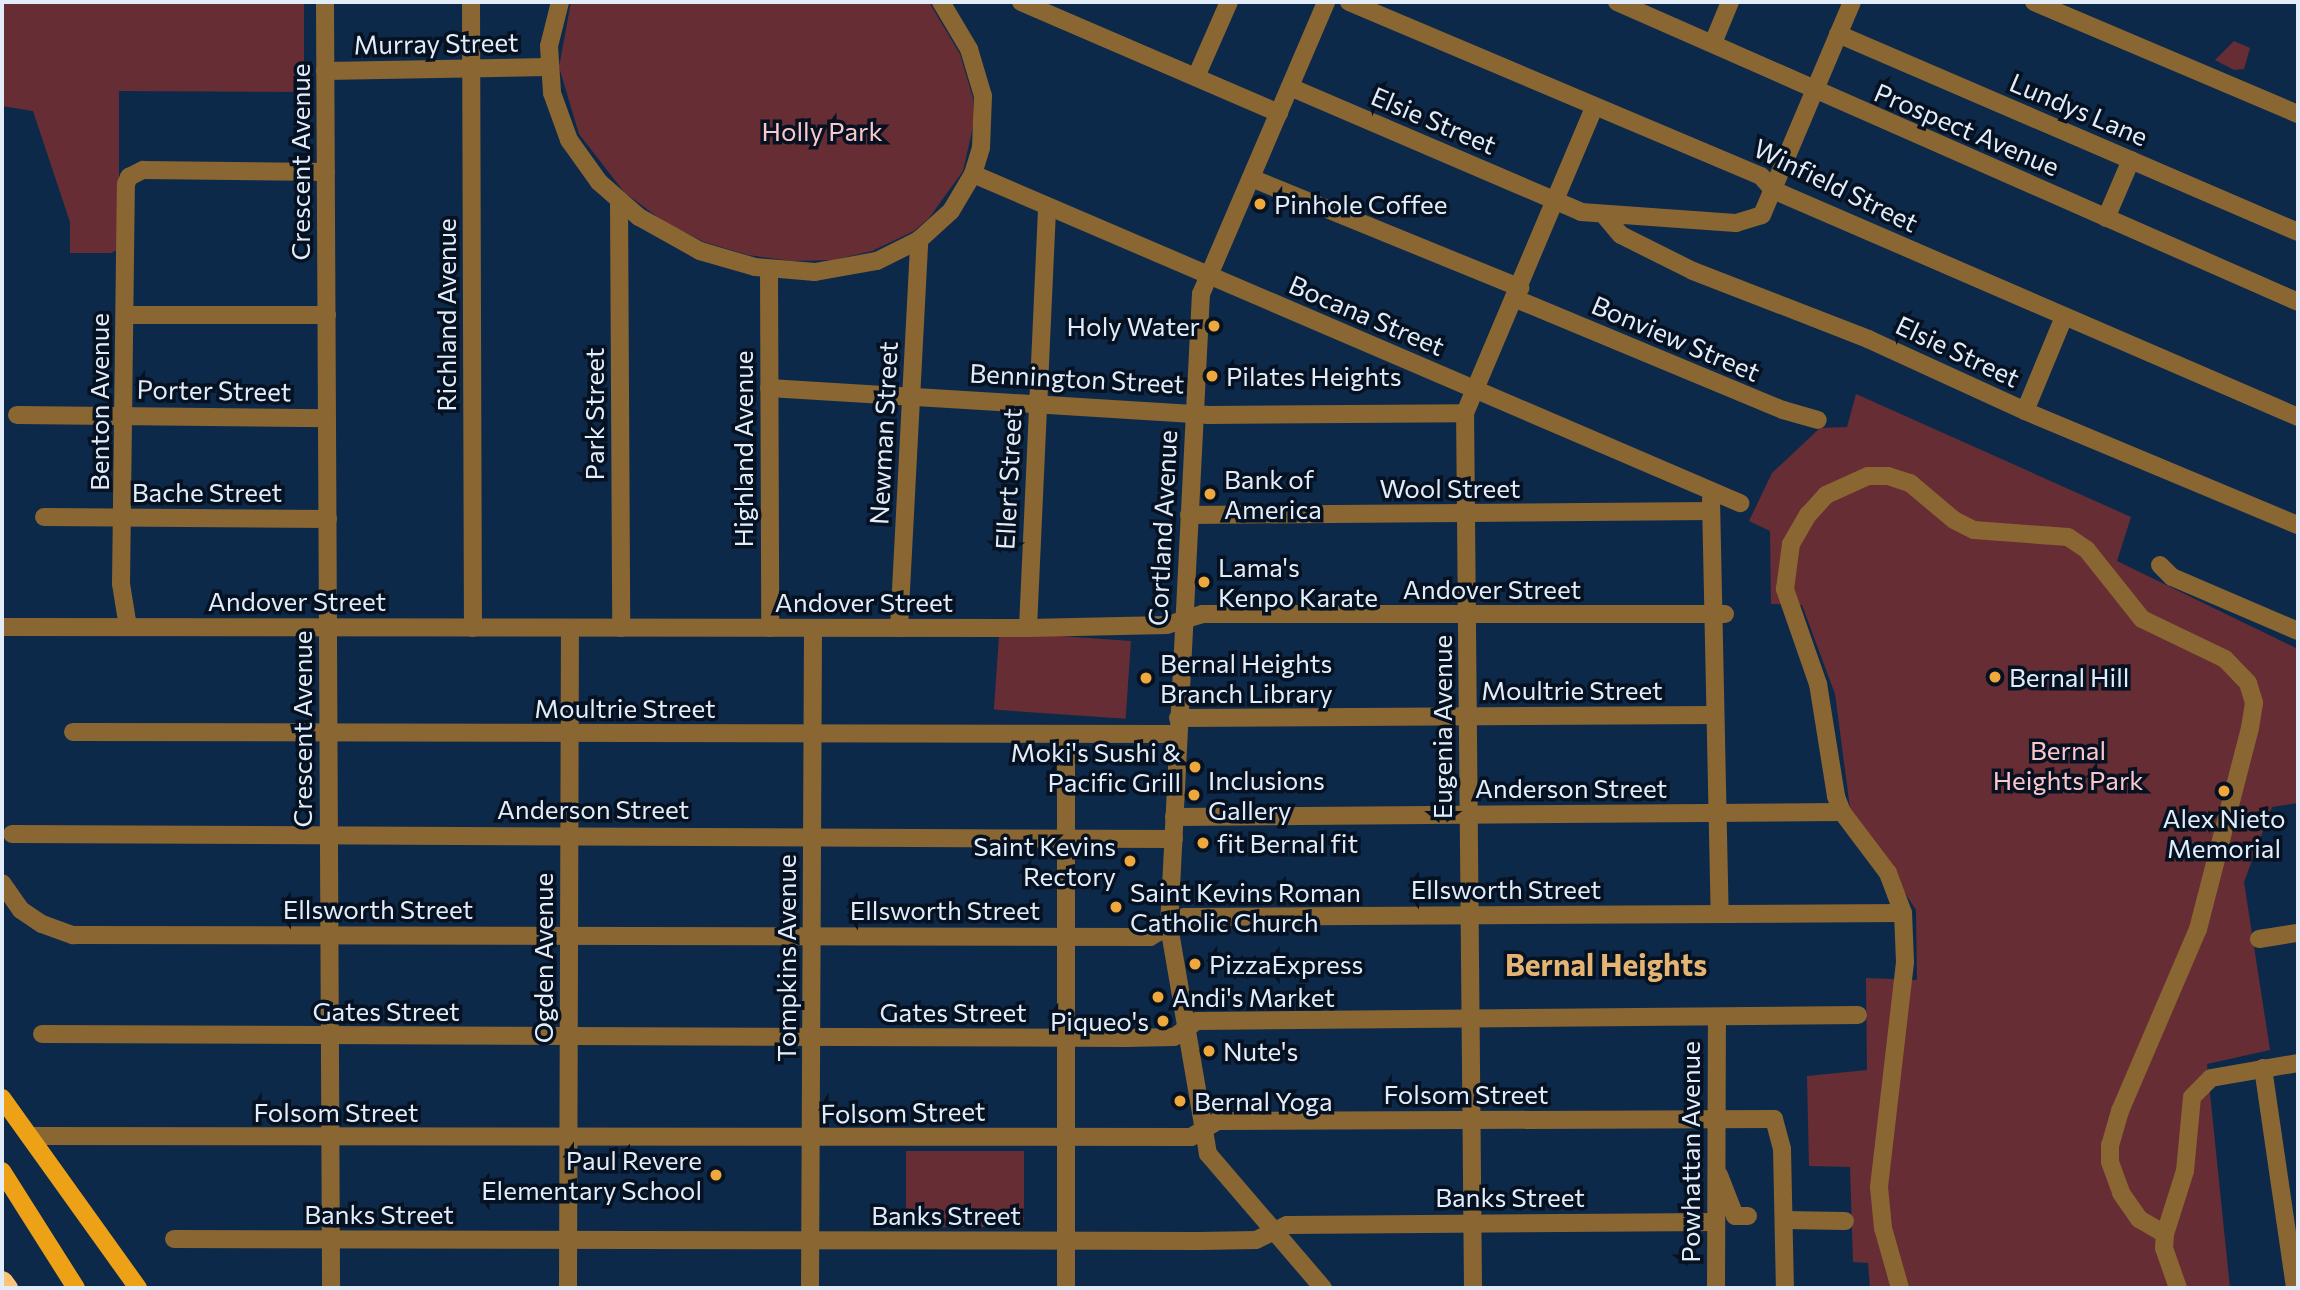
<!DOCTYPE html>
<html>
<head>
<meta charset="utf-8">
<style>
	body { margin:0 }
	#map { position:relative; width:2300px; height:1290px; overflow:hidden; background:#0d294a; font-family:Commissioner,sans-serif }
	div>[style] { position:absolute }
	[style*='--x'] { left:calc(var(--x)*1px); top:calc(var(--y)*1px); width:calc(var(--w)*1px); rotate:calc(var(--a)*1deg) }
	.green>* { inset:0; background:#672d34; transform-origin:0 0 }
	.minor>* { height:18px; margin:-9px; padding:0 9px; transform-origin:9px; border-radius:9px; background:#8a6632 }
	.major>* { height:18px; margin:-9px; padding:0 9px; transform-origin:9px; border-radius:9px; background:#eda117 }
	.highway>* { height:21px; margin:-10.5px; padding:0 10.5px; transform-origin:10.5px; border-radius:10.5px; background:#f9c378 }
	.dots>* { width:19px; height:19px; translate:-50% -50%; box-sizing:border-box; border:4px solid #061221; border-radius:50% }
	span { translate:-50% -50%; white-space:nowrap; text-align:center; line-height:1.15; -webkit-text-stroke:7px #061221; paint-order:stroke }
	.street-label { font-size:26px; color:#e3edfa }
	.park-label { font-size:26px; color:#fdc7ca }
	.poi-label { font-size:26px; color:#e3edfa }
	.left { translate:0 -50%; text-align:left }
	.right { translate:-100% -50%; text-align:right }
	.quarter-label { font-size:30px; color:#e5b473; font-weight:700 }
	.frame { position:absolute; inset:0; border:4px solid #e3edfa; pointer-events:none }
</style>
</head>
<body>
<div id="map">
	<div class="green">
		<div style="clip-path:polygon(2px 2px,304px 2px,304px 92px,119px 91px,119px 249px,111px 253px,70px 253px,70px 222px,33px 111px,2px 106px)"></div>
		<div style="clip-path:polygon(571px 2px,929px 2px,960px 54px,973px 98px,974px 122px,963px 171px,929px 218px,914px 231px,872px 251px,833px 260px,792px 261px,748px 255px,704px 242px,664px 222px,624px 192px,579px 134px,559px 67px)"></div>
		<div style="clip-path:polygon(2234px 41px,2250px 48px,2244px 69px,2234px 70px,2215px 60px)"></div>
		<div style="clip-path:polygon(1856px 394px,2131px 517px,2117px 561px,2298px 649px,2298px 803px,2272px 807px,2244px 882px,2270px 1050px,2207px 1064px,2230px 1288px,1870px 1288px,1868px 1263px,1853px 1262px,1850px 1167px,1809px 1166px,1807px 1076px,1867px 1070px,1866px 978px,1917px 980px,1916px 910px,1850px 808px,1835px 694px,1802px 605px,1771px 604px,1770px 531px,1749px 521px,1772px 473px,1820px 428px,1847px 427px)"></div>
		<div style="left:1131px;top:641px;width:78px;height:132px;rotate:94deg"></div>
		<div style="left:906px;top:1151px;width:118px;height:76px"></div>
	</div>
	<div class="minor">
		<div style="--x:325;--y:2;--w:1286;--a:89.73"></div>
		<div style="--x:471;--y:2;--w:626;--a:89.82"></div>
		<div style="--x:560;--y:2;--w:45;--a:104"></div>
		<div style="--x:549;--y:46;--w:47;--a:86.3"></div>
		<div style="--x:552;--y:93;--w:50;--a:70.1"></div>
		<div style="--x:569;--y:140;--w:52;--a:54.5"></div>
		<div style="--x:599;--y:182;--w:53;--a:41.2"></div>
		<div style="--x:639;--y:217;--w:70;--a:29.1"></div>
		<div style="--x:700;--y:251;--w:57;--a:16.2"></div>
		<div style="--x:755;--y:267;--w:60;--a:4.8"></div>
		<div style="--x:815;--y:272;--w:63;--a:-10.1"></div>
		<div style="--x:877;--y:261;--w:47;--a:-26.6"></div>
		<div style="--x:919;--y:240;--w:43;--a:-42.2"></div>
		<div style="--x:951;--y:211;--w:43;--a:-59.3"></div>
		<div style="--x:973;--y:174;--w:27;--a:-73"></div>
		<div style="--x:981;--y:148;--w:52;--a:-87.8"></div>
		<div style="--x:983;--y:96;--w:49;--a:-106.6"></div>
		<div style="--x:969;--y:49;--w:55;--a:-120.8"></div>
		<div style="--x:1021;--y:2;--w:281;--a:23.3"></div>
		<div style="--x:1349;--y:2;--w:447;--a:22.9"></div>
		<div style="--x:1761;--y:176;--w:18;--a:49"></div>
		<div style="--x:1773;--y:190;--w:572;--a:23.38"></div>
		<div style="--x:1617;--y:2;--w:744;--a:23.77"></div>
		<div style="--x:2034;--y:2;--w:287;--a:23"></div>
		<div style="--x:1838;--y:34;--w:501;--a:23.29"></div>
		<div style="--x:1713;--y:43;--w:44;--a:-67.5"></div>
		<div style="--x:325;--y:71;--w:223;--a:-1"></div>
		<div style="--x:1196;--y:77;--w:82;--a:-66.3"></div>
		<div style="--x:1290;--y:87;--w:317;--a:23.2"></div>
		<div style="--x:1581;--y:212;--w:155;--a:4.1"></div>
		<div style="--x:1736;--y:223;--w:27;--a:-17"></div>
		<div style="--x:1762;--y:215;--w:231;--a:-67.1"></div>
		<div style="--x:973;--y:174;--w:835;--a:23.22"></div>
		<div style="--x:1251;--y:178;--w:291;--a:22.2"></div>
		<div style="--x:619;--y:200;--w:428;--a:89.7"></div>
		<div style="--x:1604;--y:215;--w:26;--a:50"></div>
		<div style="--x:1621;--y:235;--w:80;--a:26.6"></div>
		<div style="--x:1693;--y:271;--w:188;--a:21.2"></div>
		<div style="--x:1868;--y:339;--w:173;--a:24.6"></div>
		<div style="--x:2025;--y:411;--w:296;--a:22.7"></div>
		<div style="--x:2106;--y:218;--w:63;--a:-66.7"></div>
		<div style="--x:769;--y:269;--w:359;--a:89.8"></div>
		<div style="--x:1516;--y:299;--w:289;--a:22.6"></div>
		<div style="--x:1783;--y:410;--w:36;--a:16"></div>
		<div style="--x:125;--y:315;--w:202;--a:0"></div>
		<div style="--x:769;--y:388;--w:441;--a:3.5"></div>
		<div style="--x:1209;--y:415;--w:256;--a:-0.4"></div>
		<div style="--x:2025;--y:411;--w:102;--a:-67.5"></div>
		<div style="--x:17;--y:415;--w:310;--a:0.6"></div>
		<div style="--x:1711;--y:499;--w:415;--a:88.8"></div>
		<div style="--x:1189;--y:515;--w:522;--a:-0.44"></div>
		<div style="--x:44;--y:517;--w:284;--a:0.4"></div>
		<div style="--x:2160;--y:565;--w:17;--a:45"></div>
		<div style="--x:2172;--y:577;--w:137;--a:23.2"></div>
		<div style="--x:2;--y:627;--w:1026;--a:0.06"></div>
		<div style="--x:1028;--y:628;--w:139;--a:-1.2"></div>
		<div style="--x:1167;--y:625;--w:37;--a:-17"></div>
		<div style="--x:1202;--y:614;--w:523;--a:0"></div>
		<div style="--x:128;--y:627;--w:44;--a:-99.2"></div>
		<div style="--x:121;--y:584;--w:400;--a:-89.3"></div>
		<div style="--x:126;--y:184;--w:8;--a:-67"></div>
		<div style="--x:129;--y:177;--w:16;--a:-27"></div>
		<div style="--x:143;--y:170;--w:183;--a:0.6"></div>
		<div style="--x:899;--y:628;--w:389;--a:-87"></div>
		<div style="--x:1028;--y:628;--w:422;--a:-87.4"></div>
		<div style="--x:1178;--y:718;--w:536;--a:-0.32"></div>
		<div style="--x:73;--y:732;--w:1104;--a:0.1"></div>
		<div style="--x:1174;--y:817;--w:668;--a:-0.43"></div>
		<div style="--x:12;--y:834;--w:1162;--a:0.25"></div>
		<div style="--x:2;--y:883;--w:33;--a:55"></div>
		<div style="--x:21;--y:910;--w:25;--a:34"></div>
		<div style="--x:42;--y:924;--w:33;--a:20"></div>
		<div style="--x:73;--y:935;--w:1077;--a:0.11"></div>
		<div style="--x:1150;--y:937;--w:39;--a:-30"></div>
		<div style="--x:1184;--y:917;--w:719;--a:-0.32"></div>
		<div style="--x:2259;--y:939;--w:39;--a:-9"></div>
		<div style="--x:42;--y:1034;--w:1084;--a:0.21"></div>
		<div style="--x:1126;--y:1038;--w:48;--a:-1.2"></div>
		<div style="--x:1174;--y:1037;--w:28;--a:-35"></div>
		<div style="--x:1197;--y:1021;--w:661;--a:-0.52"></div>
		<div style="--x:2263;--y:1068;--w:222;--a:81.7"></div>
		<div style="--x:29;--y:1136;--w:1162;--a:0.05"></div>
		<div style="--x:1191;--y:1137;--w:31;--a:-31"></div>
		<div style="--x:1218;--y:1121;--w:556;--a:-0.21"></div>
		<div style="--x:1774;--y:1119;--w:31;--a:75"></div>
		<div style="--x:1782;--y:1149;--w:139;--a:88.8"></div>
		<div style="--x:1719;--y:1175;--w:44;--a:68.7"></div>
		<div style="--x:1735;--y:1216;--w:13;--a:0"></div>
		<div style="--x:1784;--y:1220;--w:61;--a:0.9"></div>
		<div style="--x:174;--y:1239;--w:1026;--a:0.11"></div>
		<div style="--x:1200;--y:1241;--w:56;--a:-1"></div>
		<div style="--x:1256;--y:1240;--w:34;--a:-26"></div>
		<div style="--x:1287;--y:1225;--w:428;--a:-0.4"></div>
		<div style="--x:568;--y:1288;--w:660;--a:-89.83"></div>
		<div style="--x:810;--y:1288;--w:660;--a:-89.74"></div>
		<div style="--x:1066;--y:1288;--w:552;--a:-90"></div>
		<div style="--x:1323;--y:1288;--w:177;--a:-130.6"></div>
		<div style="--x:1208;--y:1154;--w:230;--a:-99.7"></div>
		<div style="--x:1169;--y:927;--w:634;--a:-87.11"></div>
		<div style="--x:1201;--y:294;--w:318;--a:-66.8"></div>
		<div style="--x:1473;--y:1288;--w:875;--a:-90.52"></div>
		<div style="--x:1465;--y:413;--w:332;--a:-67.1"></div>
		<div style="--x:1716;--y:1288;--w:271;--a:-89.8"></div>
		<div style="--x:1900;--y:1288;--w:62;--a:-105.8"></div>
		<div style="--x:1883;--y:1228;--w:41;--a:-95.6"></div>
		<div style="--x:1879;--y:1187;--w:226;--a:-83.4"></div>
		<div style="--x:1905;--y:962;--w:49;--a:-92.3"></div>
		<div style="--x:1903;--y:913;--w:43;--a:-110.6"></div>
		<div style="--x:1888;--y:873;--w:76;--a:-127"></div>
		<div style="--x:1842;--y:812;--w:17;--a:-111"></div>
		<div style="--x:1836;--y:796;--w:113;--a:-99.1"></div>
		<div style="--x:1818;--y:684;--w:101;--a:-109.2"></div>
		<div style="--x:1785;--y:589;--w:45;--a:-82.4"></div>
		<div style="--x:1791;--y:544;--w:34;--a:-60"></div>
		<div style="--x:1808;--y:515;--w:27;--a:-48"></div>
		<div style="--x:1826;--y:495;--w:46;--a:-24.3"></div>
		<div style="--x:1868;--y:476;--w:20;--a:0"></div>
		<div style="--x:1888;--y:476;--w:23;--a:18"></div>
		<div style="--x:1910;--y:483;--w:57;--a:40.1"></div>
		<div style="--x:1954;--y:520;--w:22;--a:27"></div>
		<div style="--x:1974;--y:530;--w:94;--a:4.3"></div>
		<div style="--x:2068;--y:537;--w:23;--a:34"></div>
		<div style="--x:2087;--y:550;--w:88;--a:51.4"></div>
		<div style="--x:2142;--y:619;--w:92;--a:25.7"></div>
		<div style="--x:2225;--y:659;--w:33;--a:46"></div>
		<div style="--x:2248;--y:683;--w:21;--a:73"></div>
		<div style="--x:2254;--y:703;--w:25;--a:99"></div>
		<div style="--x:2250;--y:728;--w:208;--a:104.5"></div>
		<div style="--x:2198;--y:929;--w:198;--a:113.2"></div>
		<div style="--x:2120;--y:1111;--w:35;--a:106"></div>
		<div style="--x:2110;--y:1145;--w:17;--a:90"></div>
		<div style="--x:2110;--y:1162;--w:33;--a:70"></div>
		<div style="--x:2121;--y:1193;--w:32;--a:55"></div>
		<div style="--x:2139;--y:1219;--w:30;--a:30"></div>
		<div style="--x:2178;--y:1288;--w:42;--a:-109.3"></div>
		<div style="--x:2164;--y:1248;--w:14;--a:-86"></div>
		<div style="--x:2165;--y:1234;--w:66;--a:-72.4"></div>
		<div style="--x:2185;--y:1171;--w:74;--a:-84.6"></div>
		<div style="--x:2192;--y:1097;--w:27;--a:-45"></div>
		<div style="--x:2211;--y:1078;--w:88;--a:-9.8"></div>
	</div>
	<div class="major">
		<div style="--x:2;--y:1098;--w:234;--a:54.4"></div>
		<div style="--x:2;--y:1171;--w:138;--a:57.7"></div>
	</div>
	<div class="highway">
		<div style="--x:2;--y:1281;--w:9;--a:54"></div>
	</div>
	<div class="dots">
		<div style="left:1260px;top:204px;background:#eea83c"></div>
		<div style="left:1214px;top:326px;background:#eea83c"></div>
		<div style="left:1212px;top:376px;background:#eea83c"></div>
		<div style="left:1210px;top:494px;background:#eea83c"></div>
		<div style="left:1204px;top:582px;background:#eea83c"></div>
		<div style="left:1995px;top:677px;background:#eea83c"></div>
		<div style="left:1146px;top:678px;background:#eea83c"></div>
		<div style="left:1195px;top:767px;background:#eea83c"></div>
		<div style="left:2224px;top:791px;background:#eea83c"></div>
		<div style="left:1194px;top:795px;background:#eea83c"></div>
		<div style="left:1203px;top:843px;background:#eea83c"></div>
		<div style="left:1130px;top:861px;background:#eea83c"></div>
		<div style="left:1116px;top:907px;background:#eea83c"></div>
		<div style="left:1195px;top:964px;background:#eea83c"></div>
		<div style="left:1158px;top:997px;background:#eea83c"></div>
		<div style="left:1163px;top:1021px;background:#eea83c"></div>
		<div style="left:1209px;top:1051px;background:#eea83c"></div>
		<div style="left:1180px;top:1101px;background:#eea83c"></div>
		<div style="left:716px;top:1175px;background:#eea83c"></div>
	</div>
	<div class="street-label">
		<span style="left:436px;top:43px;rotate:-1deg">Murray Street</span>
		<span style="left:2079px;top:109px;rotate:23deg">Lundys Lane</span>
		<span style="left:1434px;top:120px;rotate:23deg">Elsie Street</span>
		<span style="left:1967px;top:129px;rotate:23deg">Prospect Avenue</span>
		<span style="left:300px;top:162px;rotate:-90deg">Crescent Avenue</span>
		<span style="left:1836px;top:185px;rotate:26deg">Winfield Street</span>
		<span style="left:446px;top:315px;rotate:-90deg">Richland Avenue</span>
		<span style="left:1367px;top:315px;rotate:23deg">Bocana Street</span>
		<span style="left:1676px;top:338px;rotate:23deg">Bonview Street</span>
		<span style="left:1958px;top:351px;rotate:25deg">Elsie Street</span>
		<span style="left:1077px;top:378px;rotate:3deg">Bennington Street</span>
		<span style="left:214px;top:390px;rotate:1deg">Porter Street</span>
		<span style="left:99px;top:402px;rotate:-90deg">Benton Avenue</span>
		<span style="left:594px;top:414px;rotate:-90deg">Park Street</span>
		<span style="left:883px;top:433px;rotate:-87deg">Newman Street</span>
		<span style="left:743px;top:449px;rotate:-90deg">Highland Avenue</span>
		<span style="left:1008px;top:479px;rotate:-87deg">Ellert Street</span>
		<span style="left:1450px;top:488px">Wool Street</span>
		<span style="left:207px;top:492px">Bache Street</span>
		<span style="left:1162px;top:528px;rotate:-87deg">Cortland Avenue</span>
		<span style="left:1492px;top:589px">Andover Street</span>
		<span style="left:297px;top:601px">Andover Street</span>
		<span style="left:864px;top:602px">Andover Street</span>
		<span style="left:1572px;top:690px">Moultrie Street</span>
		<span style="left:625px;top:708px">Moultrie Street</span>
		<span style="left:1442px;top:727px;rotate:-90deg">Eugenia Avenue</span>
		<span style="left:302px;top:729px;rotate:-90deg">Crescent Avenue</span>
		<span style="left:1571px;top:788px">Anderson Street</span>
		<span style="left:593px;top:809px">Anderson Street</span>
		<span style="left:1506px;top:889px">Ellsworth Street</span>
		<span style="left:378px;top:909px">Ellsworth Street</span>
		<span style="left:945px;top:910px">Ellsworth Street</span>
		<span style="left:543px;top:958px;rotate:-90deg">Ogden Avenue</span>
		<span style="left:786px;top:958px;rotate:-90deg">Tompkins Avenue</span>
		<span style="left:386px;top:1011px">Gates Street</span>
		<span style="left:953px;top:1012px">Gates Street</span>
		<span style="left:1466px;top:1094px">Folsom Street</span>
		<span style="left:336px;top:1112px">Folsom Street</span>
		<span style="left:903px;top:1112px;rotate:-1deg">Folsom Street</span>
		<span style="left:1690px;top:1152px;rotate:-90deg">Powhattan Avenue</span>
		<span style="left:1510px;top:1197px">Banks Street</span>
		<span style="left:379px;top:1214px">Banks Street</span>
		<span style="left:946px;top:1215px">Banks Street</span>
	</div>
	<div class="park-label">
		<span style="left:822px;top:131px">Holly Park</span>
		<span style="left:2068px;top:765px">Bernal<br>Heights Park</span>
	</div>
	<div class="poi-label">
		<span class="left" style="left:1274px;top:204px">Pinhole Coffee</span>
		<span class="right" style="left:1200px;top:326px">Holy Water</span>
		<span class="left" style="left:1226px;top:376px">Pilates Heights</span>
		<span class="left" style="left:1224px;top:494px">Bank of<br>America</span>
		<span class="left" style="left:1218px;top:582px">Lama's<br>Kenpo Karate</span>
		<span class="left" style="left:1160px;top:678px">Bernal Heights<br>Branch Library</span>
		<span class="left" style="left:2009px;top:677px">Bernal Hill</span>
		<span class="right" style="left:1181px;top:767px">Moki's Sushi &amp;<br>Pacific Grill</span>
		<span class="left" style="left:1208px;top:795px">Inclusions<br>Gallery</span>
		<span style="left:2224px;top:833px">Alex Nieto<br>Memorial</span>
		<span class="left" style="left:1217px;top:843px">fit Bernal fit</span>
		<span class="right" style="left:1116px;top:861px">Saint Kevins<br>Rectory</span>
		<span class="left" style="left:1130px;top:907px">Saint Kevins Roman<br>Catholic Church</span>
		<span class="left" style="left:1209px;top:964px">PizzaExpress</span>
		<span class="left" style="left:1172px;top:997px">Andi's Market</span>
		<span class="right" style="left:1149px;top:1021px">Piqueo's</span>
		<span class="left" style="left:1223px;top:1051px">Nute's</span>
		<span class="left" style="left:1194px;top:1101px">Bernal Yoga</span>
		<span class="right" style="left:702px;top:1175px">Paul Revere<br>Elementary School</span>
	</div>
	<div class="quarter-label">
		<span style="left:1606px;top:964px">Bernal Heights</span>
	</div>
	<div class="frame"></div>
</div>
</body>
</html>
